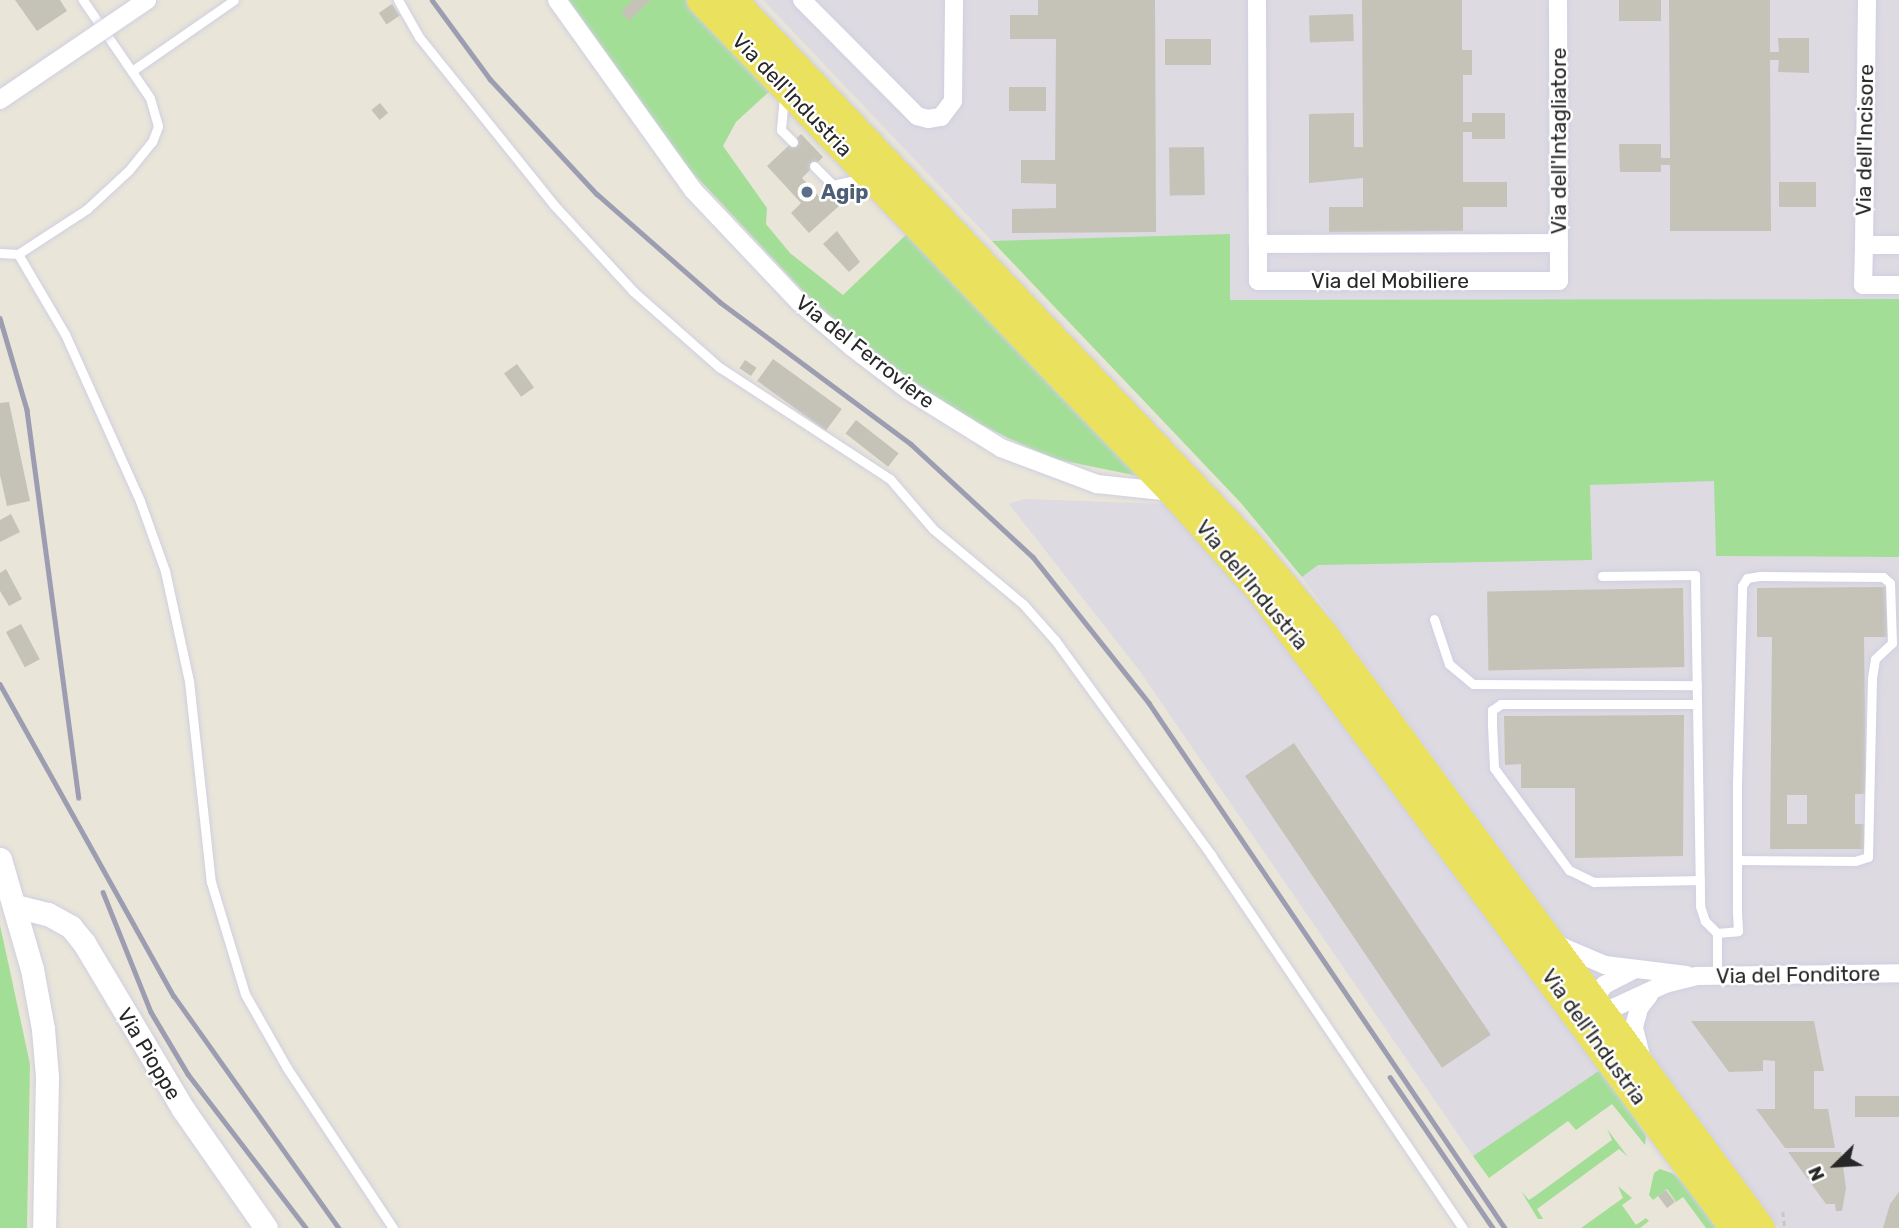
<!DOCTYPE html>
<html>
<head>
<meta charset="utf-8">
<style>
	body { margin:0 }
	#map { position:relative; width:1899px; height:1228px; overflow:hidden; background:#e9e5d9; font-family:Rubik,sans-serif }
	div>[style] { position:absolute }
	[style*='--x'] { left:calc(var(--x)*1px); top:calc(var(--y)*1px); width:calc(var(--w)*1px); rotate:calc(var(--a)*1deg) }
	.industrial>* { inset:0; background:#dddae2 }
	.green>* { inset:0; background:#a3de97 }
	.building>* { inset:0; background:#c5c3b8; transform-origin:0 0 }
	.path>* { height:2.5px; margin-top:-1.25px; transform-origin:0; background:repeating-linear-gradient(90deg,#c7c7c7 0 5px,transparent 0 8.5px) }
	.roads { filter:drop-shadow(0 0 2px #cfcfe0) drop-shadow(0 0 2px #cfcfe0) }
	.service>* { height:9px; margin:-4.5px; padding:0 4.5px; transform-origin:4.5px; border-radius:4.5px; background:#fff }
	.minor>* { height:18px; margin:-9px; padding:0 9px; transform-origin:9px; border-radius:9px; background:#fff }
	.tertiary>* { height:23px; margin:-11.5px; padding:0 11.5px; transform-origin:11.5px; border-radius:11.5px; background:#fff }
	.primary>* { height:28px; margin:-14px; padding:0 14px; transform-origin:14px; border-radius:14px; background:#eae15e }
	.rail>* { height:4.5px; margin:-2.25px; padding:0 2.25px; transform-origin:2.25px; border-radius:2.25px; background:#9d9db1 }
	.bridges { filter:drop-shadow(0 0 2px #cfcfe0) drop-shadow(0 0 2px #cfcfe0) }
	.minor-bridge>* { height:18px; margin:-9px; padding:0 9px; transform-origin:9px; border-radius:9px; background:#fff }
	.dots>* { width:19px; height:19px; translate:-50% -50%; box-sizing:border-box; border:4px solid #fff; border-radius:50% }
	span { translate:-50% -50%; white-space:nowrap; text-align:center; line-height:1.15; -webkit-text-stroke:5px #fff; paint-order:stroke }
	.street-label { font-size:21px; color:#272727 }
	.service-label { font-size:21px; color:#4e5e75; font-weight:700 }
	.left { translate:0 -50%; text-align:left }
	.north { position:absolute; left:1801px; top:1130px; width:70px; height:70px; -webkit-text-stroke:5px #fff; paint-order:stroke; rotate:246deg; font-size:19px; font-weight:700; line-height:28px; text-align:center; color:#272727 }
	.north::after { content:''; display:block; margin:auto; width:24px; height:32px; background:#272727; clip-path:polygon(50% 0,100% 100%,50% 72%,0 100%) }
</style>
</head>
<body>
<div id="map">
	<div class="industrial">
		<div style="clip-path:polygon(763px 0,1899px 0,1899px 1228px,1779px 1228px,1302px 577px,1241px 503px)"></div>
		<div style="clip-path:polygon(1024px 499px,1167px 504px,1258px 605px,1603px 1068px,1473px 1156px,1139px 670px,1009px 504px)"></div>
	</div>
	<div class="green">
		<div style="clip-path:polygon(566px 0,686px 0,772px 89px,736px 122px,723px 146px,767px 208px,766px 224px,790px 253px,843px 295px,909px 232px,1143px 477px,1055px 459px,1008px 438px,955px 411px,858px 341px,805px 293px,692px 172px,649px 120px)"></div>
		<div style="clip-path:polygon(1230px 234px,1230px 300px,1899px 299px,1899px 557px,1716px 556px,1714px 481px,1590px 485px,1592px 560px,1318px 565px,1302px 577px,1241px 503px,992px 241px)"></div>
		<div style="clip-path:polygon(0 925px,30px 1064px,27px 1228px,0 1228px)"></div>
		<div style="clip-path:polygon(1603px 1068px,1646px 1136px,1645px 1145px,1612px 1104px,1576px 1130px,1568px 1121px,1489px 1178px,1473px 1156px)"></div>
		<div style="clip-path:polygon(1607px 1129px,1628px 1157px,1619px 1149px,1537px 1209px,1543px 1219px,1538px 1219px,1521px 1191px,1529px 1200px,1535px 1196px,1612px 1140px)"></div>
		<div style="clip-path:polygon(1660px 1169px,1674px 1174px,1698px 1197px,1721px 1228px,1706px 1228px,1683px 1197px,1676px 1202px,1667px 1189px,1653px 1200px,1649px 1195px,1654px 1173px)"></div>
		<div style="clip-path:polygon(1618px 1186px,1632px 1198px,1622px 1205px,1636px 1225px,1646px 1218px,1649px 1221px,1640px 1228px,1581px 1228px,1623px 1198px)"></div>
	</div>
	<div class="building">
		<div style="clip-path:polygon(15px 0,60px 0,67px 11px,37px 31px)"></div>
		<div style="clip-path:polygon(633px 0,651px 0,629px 21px,621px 12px)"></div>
		<div style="clip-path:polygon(1038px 0,1155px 0,1156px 232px,1012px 233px,1012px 209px,1056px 208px,1056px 184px,1021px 183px,1021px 160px,1055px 160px,1056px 39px,1010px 39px,1010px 15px,1038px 15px)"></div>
		<div style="clip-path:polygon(1362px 0,1462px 0,1462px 50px,1472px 50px,1472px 75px,1463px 75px,1463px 122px,1472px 122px,1472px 113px,1505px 113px,1505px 139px,1472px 139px,1472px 132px,1463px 132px,1463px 182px,1507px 182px,1507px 207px,1463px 207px,1463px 231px,1329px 232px,1329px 207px,1363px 207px,1363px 178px,1309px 183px,1309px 114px,1354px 113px,1354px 147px,1363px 147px)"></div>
		<div style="left:1619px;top:0;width:42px;height:21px"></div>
		<div style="clip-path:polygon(1669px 0,1770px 0,1770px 52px,1779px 52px,1778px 38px,1809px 38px,1809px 73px,1778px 72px,1779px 60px,1770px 60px,1771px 231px,1670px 231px,1670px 165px,1661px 165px,1661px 172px,1620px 172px,1619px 144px,1661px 144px,1661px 158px,1670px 158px)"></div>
		<div style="left:392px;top:4px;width:14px;height:16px;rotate:56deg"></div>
		<div style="left:1353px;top:14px;width:27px;height:44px;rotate:88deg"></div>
		<div style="left:1165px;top:39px;width:46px;height:26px"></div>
		<div style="left:1009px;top:87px;width:37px;height:24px"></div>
		<div style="left:380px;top:103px;width:13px;height:11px;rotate:51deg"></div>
		<div style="clip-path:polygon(801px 134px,823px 157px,802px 178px,822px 200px,830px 193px,840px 205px,809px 233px,791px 213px,801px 203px,767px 166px)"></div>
		<div style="left:1204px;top:147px;width:48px;height:35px;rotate:89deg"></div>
		<div style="left:1779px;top:182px;width:37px;height:25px"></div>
		<div style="clip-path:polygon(837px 231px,860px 262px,849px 272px,823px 244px)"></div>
		<div style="left:773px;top:359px;width:85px;height:27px;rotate:36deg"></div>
		<div style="left:745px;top:360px;width:14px;height:10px;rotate:34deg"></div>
		<div style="left:517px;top:364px;width:29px;height:16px;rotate:54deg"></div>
		<div style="clip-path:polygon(9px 402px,30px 501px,7px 506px,0 475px,0 403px)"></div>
		<div style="left:856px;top:420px;width:54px;height:17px;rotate:38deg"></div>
		<div style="clip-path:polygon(11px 514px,20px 532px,0 542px,0 520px)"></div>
		<div style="clip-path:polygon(6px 569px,22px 599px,9px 606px,0 591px,0 573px)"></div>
		<div style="clip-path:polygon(evenodd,1889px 587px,1889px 637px,1864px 637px,1866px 794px,1855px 794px,1855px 824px,1868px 824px,1867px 849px,1770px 849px,1772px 637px,1757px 637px,1757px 588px,1889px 587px,1787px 795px,1807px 795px,1807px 824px,1787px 824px,1787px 795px)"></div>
		<div style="left:1683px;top:588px;width:79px;height:196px;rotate:89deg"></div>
		<div style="left:21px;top:624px;width:40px;height:17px;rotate:62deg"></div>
		<div style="clip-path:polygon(1684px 715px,1683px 856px,1575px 858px,1575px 788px,1521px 788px,1521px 764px,1505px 765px,1504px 716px)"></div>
		<div style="left:1294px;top:743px;width:352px;height:59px;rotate:56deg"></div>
		<div style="clip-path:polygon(1691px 1021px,1814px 1021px,1824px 1071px,1814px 1071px,1814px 1109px,1828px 1109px,1835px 1148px,1785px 1148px,1756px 1109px,1775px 1109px,1775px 1061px,1763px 1060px,1763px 1071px,1729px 1072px)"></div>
		<div style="left:1899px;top:1096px;width:21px;height:44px;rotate:90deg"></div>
		<div style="clip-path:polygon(1788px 1152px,1841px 1152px,1846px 1188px,1842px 1211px,1836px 1211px,1835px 1204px,1826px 1204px)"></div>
		<div style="left:1666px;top:1190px;width:15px;height:10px;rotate:53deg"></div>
		<div style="clip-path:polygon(1899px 1192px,1899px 1228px,1883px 1228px,1890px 1204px)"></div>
	</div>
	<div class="path">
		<div style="--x:1783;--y:1212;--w:16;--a:83"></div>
	</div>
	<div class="roads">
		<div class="service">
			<div style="--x:398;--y:0;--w:43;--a:60.4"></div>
			<div style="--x:419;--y:37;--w:216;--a:51.2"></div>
			<div style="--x:554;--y:205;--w:117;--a:47.4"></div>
			<div style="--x:633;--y:291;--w:115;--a:41.5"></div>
			<div style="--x:719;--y:367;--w:204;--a:33.2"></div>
			<div style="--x:890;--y:479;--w:66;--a:49.3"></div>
			<div style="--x:933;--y:529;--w:117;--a:39.8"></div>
			<div style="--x:1023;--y:604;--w:48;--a:48.4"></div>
			<div style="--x:1055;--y:640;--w:266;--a:54"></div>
			<div style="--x:1211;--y:855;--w:450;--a:56"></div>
			<div style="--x:132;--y:71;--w:124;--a:-34.8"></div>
			<div style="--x:784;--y:95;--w:35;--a:95"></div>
			<div style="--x:781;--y:130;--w:17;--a:45"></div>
			<div style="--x:814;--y:166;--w:27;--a:45"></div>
			<div style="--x:833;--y:185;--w:31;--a:-13"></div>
			<div style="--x:0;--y:253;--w:18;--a:3"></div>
			<div style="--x:18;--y:254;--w:82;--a:-33.1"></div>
			<div style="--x:87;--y:209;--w:57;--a:-42.9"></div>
			<div style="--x:129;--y:170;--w:36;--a:-51"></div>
			<div style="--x:152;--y:142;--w:17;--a:-69"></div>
			<div style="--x:158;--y:126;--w:29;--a:-106"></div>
			<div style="--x:150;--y:98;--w:119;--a:-124.4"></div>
			<div style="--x:18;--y:254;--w:93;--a:59.6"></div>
			<div style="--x:65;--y:334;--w:183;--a:65.8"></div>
			<div style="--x:140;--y:501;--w:74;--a:70.3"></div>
			<div style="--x:165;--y:571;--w:113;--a:77.7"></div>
			<div style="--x:189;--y:681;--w:202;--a:83.8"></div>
			<div style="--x:211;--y:882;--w:117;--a:73.1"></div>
			<div style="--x:245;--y:994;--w:85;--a:60.4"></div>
			<div style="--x:287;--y:1068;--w:192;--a:56.5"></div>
			<div style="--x:1602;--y:576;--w:93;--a:-0.6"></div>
			<div style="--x:1695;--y:575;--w:331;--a:89.1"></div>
			<div style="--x:1700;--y:906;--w:16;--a:72"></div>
			<div style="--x:1705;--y:921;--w:17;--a:45"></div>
			<div style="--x:1717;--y:933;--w:21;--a:-5"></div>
			<div style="--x:1738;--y:931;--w:22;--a:-93"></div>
			<div style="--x:1737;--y:909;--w:126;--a:-90"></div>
			<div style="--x:1737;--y:783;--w:197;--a:-88.5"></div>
			<div style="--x:1742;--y:586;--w:9;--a:-58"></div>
			<div style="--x:1747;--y:578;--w:12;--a:-9"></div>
			<div style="--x:1759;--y:576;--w:124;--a:0.5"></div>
			<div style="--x:1883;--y:577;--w:9;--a:41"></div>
			<div style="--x:1890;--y:583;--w:60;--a:88.1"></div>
			<div style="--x:1892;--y:643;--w:23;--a:137"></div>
			<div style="--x:1875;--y:659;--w:20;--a:99"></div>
			<div style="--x:1872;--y:679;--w:178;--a:91.3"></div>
			<div style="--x:1868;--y:857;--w:14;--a:163"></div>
			<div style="--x:1855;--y:861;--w:118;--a:-179.5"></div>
			<div style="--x:1434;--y:619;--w:47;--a:71.6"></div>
			<div style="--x:1449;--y:664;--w:31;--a:40"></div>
			<div style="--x:1473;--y:684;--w:224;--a:0.3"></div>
			<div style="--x:1697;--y:704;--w:196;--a:180"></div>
			<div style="--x:1501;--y:704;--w:11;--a:146"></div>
			<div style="--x:1492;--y:710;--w:15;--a:90"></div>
			<div style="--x:1492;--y:725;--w:43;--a:87.3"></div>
			<div style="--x:1494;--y:768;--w:127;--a:53.7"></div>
			<div style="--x:1569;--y:870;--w:28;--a:26"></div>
			<div style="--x:1594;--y:882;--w:106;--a:-1.1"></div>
			<div style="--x:1717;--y:975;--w:42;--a:-90"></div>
		</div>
		<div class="minor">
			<div style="--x:557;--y:0;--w:234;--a:54.4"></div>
			<div style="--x:693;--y:190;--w:154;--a:46.6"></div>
			<div style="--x:799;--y:302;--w:70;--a:40.3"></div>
			<div style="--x:852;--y:347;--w:71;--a:37.5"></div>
			<div style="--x:908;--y:390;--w:110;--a:31.9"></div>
			<div style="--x:1001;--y:448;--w:103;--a:20.6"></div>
			<div style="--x:1097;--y:484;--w:75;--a:6.1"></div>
			<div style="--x:802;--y:0;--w:163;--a:45.2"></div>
			<div style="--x:917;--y:116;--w:11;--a:15"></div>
			<div style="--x:928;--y:119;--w:13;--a:-9"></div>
			<div style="--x:941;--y:117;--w:20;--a:-53"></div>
			<div style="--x:953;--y:101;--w:101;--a:-89.4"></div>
			<div style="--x:1257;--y:0;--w:244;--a:89.8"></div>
			<div style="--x:1258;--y:244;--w:301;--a:-0.2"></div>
			<div style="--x:1867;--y:0;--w:245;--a:90.7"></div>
			<div style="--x:1864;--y:245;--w:35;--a:0"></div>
			<div style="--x:1258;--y:244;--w:37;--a:90"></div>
			<div style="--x:1258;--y:281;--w:301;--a:0"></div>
			<div style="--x:1559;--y:281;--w:281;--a:-90.2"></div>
			<div style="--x:1864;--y:245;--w:40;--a:91.4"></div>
			<div style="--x:1863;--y:285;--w:36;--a:0"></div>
			<div style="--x:1558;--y:945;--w:51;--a:23.1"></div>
			<div style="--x:1605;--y:965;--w:82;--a:7"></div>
			<div style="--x:1589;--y:1006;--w:26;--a:-54"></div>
			<div style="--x:1604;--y:985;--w:33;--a:-27"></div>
			<div style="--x:1596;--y:1016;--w:76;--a:-24.9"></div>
			<div style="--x:1665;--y:984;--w:32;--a:-14"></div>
			<div style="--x:1696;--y:976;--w:203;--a:-0.8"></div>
			<div style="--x:1641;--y:1056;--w:30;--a:-104"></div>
			<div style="--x:1634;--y:1027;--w:20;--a:-75"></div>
			<div style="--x:1639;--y:1008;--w:16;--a:-52"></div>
		</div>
		<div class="tertiary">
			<div style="--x:0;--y:859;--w:115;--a:73.8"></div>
			<div style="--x:32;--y:969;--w:61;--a:79.6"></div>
			<div style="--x:43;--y:1029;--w:48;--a:85.2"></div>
			<div style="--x:47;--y:1077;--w:151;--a:91.1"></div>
			<div style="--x:15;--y:906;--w:34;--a:14"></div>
			<div style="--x:48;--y:914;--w:26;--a:29"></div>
			<div style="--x:71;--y:927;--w:21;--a:51"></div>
			<div style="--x:84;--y:943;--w:193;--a:59.2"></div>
			<div style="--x:183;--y:1109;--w:145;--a:55.1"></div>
		</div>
		<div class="primary">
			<div style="--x:701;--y:0;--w:681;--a:46.25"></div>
			<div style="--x:1172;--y:492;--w:134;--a:48.3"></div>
			<div style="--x:1261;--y:592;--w:793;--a:53.36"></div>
			<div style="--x:733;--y:0;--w:756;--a:46.55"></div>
			<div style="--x:1253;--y:549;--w:111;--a:50.1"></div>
			<div style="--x:1324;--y:634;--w:737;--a:53.66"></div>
		</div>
	</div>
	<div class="rail">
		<div style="--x:432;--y:0;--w:98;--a:53.7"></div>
		<div style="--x:490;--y:79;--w:157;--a:47.1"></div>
		<div style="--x:597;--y:194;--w:164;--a:41.3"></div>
		<div style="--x:720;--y:302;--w:238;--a:36.6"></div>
		<div style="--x:911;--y:444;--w:166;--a:42.8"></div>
		<div style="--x:1033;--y:557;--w:186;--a:51.5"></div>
		<div style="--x:1149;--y:703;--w:634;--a:55.86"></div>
		<div style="--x:0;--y:318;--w:96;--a:73.6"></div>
		<div style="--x:27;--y:410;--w:391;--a:82.4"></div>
		<div style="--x:0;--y:684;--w:357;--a:60.9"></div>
		<div style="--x:174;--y:996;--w:285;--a:54.6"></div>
		<div style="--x:103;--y:892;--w:129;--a:68.2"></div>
		<div style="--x:151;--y:1012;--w:72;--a:59.2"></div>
		<div style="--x:188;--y:1074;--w:194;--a:52.5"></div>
		<div style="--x:1390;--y:1077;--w:183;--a:55.7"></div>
	</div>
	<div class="bridges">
		<div class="minor-bridge">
			<div style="--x:0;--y:100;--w:178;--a:-34.2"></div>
		</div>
	</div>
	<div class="dots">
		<div style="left:807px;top:192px;background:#5c6f8a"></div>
	</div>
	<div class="street-label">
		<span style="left:792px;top:95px;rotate:46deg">Via dell'Industria</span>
		<span style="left:1865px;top:140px;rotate:-89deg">Via dell'Incisore</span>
		<span style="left:1559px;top:141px;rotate:-90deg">Via dell'Intagliatore</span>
		<span style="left:1390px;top:281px">Via del Mobiliere</span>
		<span style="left:865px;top:352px;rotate:38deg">Via del Ferroviere</span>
		<span style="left:1252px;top:585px;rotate:50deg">Via dell'Industria</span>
		<span style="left:1798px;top:975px;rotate:-1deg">Via del Fonditore</span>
		<span style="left:1594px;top:1037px;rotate:54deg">Via dell'Industria</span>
		<span style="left:149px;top:1054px;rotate:59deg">Via Pioppe</span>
	</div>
	<div class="service-label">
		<span class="left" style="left:821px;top:192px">Agip</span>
	</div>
	<div class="north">N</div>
</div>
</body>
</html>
